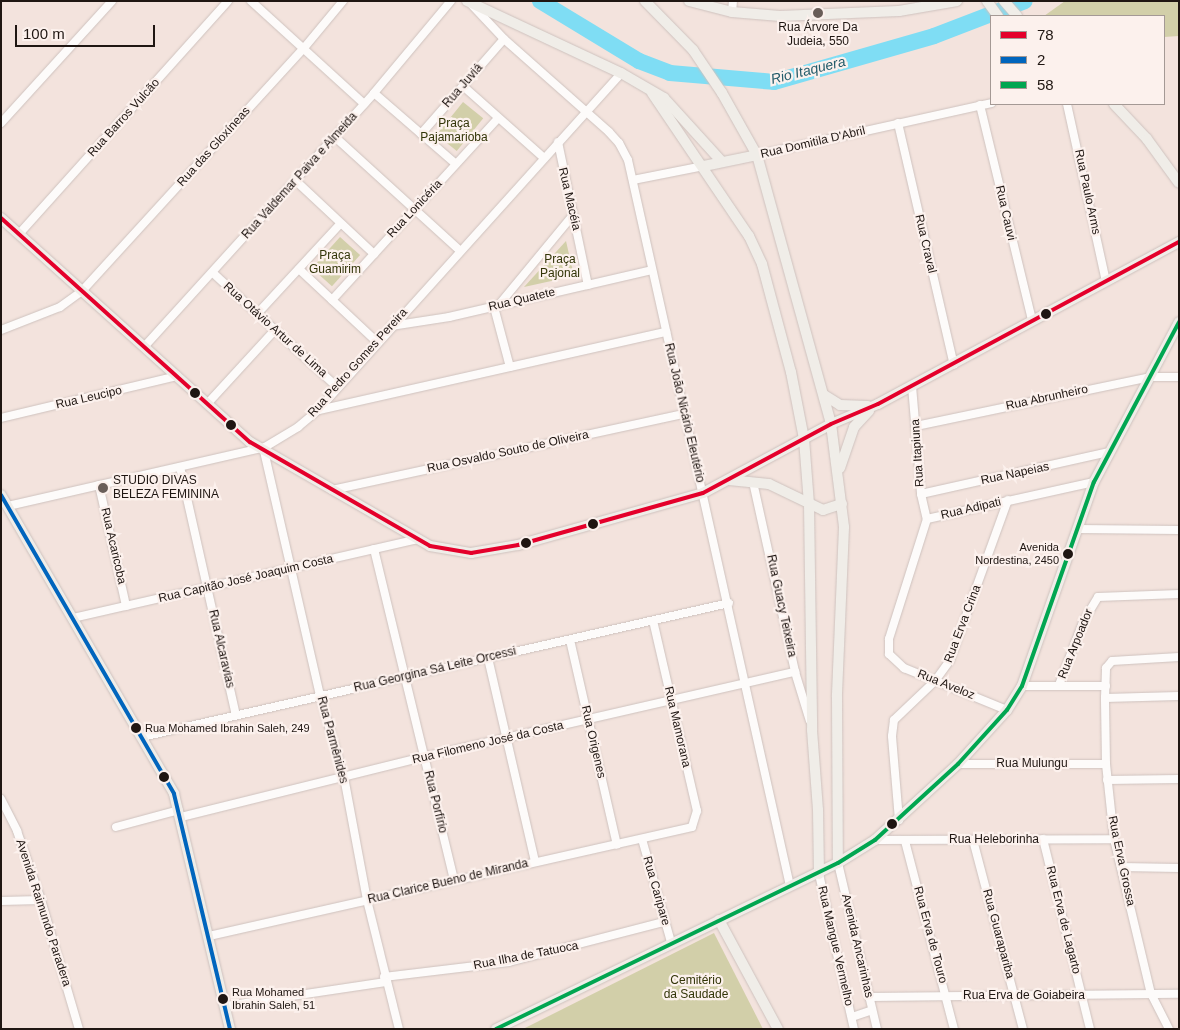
<!DOCTYPE html>
<html>
<head>
<meta charset="utf-8">
<style>
	body { margin:0 }
	#map { position:relative; width:1180px; height:1030px; overflow:hidden; background:#f3e3dd; font-family:Helvetica,sans-serif }
	div>[style] { position:absolute }
	[style*='--x'] { left:calc(var(--x)*1px); top:calc(var(--y)*1px); width:calc(var(--w)*1px); rotate:calc(var(--a)*1deg) }
	.green>* { inset:0; background:#d2cfa9; transform-origin:0 0 }
	.river>* { height:16px; margin:-8px; padding:0 8px; transform-origin:8px; border-radius:8px; background:#7fddf4 }
	.roads { filter:drop-shadow(0 0 1px #cec2be) drop-shadow(0 0 1px #cec2be) }
	.street>* { height:8px; margin:-4px; padding:0 4px; transform-origin:4px; border-radius:4px; background:#fdfbfa }
	.secondary>* { height:10px; margin:-5px; padding:0 5px; transform-origin:5px; border-radius:5px; background:#f0ede8 }
	.bus-1>* { height:4px; margin:-2px; padding:0 2px; transform-origin:2px; border-radius:2px; background:#e4002b }
	.bus-2>* { height:4px; margin:-2px; padding:0 2px; transform-origin:2px; border-radius:2px; background:#0065bd }
	.bus-3>* { height:4px; margin:-2px; padding:0 2px; transform-origin:2px; border-radius:2px; background:#00a651 }
	.dots>* { width:14px; height:14px; translate:-50% -50%; box-sizing:border-box; border:2px solid #fcf1ed; border-radius:50% }
	span { translate:-50% -50%; white-space:nowrap; text-align:center; line-height:1.15; -webkit-text-stroke:4.5px #fcf1ed; paint-order:stroke }
	.bus-label { font-size:11px; color:#1f1612 }
	.right { translate:-100% -50%; text-align:right }
	.left { translate:0 -50%; text-align:left }
	.poi-label { font-size:12px; color:#1f1612 }
	.street-label { font-size:12px; color:#1f1612 }
	.park-label { font-size:12px; color:#323508 }
	.water-label { font-size:14px; color:#235b6a; font-style:italic }
	.frame { position:absolute; inset:0; border:2px solid #1f1612; pointer-events:none }
	.legend { position:absolute; left:990px; top:15px; width:175px; height:90px; box-sizing:border-box; background:#fcf1ed; border:1px solid #a49995; margin:0; padding:6px 9px; list-style:none; font-size:15px; color:#1f1612 }
	.legend li { display:flex; align-items:center; gap:10px; height:25px }
	.legend b { width:25px; border:1px solid #a49995 }
	.scale { position:absolute; left:15px; top:25px; width:140px; height:22px; box-sizing:border-box; border:2px solid #1f1612; border-top:0; padding-left:6px; font-size:15px; line-height:18px; white-space:nowrap; color:#1f1612; -webkit-text-stroke:4px #fcf1ed; paint-order:stroke }
</style>
</head>
<body>
<div id="map">
	<div class="green">
		<div style="clip-path:polygon(1065px 1px,1179px 1px,1179px 36px,1164px 37px,1164px 16px,1044px 16px)"></div>
		<div style="left:463px;top:102px;width:26px;height:42px;rotate:39deg"></div>
		<div style="left:340px;top:237px;width:27px;height:42px;rotate:42deg"></div>
		<div style="clip-path:polygon(566px 241px,574px 276px,524px 287px)"></div>
		<div style="clip-path:polygon(714px 933px,763px 1029px,523px 1029px)"></div>
	</div>
	<div class="river">
		<div style="--x:540;--y:1;--w:116;--a:31.2"></div>
		<div style="--x:639;--y:61;--w:33;--a:21"></div>
		<div style="--x:670;--y:73;--w:104;--a:4.9"></div>
		<div style="--x:774;--y:82;--w:166;--a:-16"></div>
		<div style="--x:934;--y:36;--w:97;--a:-21"></div>
	</div>
	<div class="roads">
		<div class="street">
			<div style="--x:251;--y:1;--w:153;--a:42.3"></div>
			<div style="--x:472;--y:5;--w:47;--a:46.7"></div>
			<div style="--x:504;--y:39;--w:140;--a:41.5"></div>
			<div style="--x:609;--y:132;--w:15;--a:48"></div>
			<div style="--x:619;--y:143;--w:19;--a:62"></div>
			<div style="--x:628;--y:160;--w:744;--a:77.42"></div>
			<div style="--x:732;--y:12;--w:11;--a:-85"></div>
			<div style="--x:463;--y:86;--w:108;--a:41.6"></div>
			<div style="--x:374;--y:93;--w:108;--a:40.9"></div>
			<div style="--x:1067;--y:104;--w:181;--a:77.6"></div>
			<div style="--x:980;--y:105;--w:221;--a:76.4"></div>
			<div style="--x:1;--y:123;--w:165;--a:-47.7"></div>
			<div style="--x:898;--y:123;--w:248;--a:77"></div>
			<div style="--x:421;--y:134;--w:126;--a:-48.9"></div>
			<div style="--x:335;--y:137;--w:168;--a:42.3"></div>
			<div style="--x:558;--y:142;--w:146;--a:78.2"></div>
			<div style="--x:757;--y:155;--w:240;--a:-12.5"></div>
			<div style="--x:633;--y:180;--w:72;--a:-11.2"></div>
			<div style="--x:296;--y:181;--w:107;--a:43.1"></div>
			<div style="--x:19;--y:234;--w:313;--a:-48.1"></div>
			<div style="--x:299;--y:269;--w:107;--a:43.1"></div>
			<div style="--x:213;--y:273;--w:168;--a:42.6"></div>
			<div style="--x:332;--y:300;--w:246;--a:-47.6"></div>
			<div style="--x:498;--y:306;--w:118;--a:-50.5"></div>
			<div style="--x:494;--y:307;--w:62;--a:75.1"></div>
			<div style="--x:257;--y:314;--w:122;--a:-47.3"></div>
			<div style="--x:391;--y:326;--w:59;--a:-8.8"></div>
			<div style="--x:449;--y:317;--w:208;--a:-13"></div>
			<div style="--x:1;--y:330;--w:63;--a:-21.3"></div>
			<div style="--x:60;--y:307;--w:27;--a:-36"></div>
			<div style="--x:82;--y:291;--w:329;--a:-47.6"></div>
			<div style="--x:304;--y:48;--w:61;--a:-50.3"></div>
			<div style="--x:144;--y:347;--w:343;--a:-47.8"></div>
			<div style="--x:374;--y:93;--w:120;--a:-50.1"></div>
			<div style="--x:912;--y:386;--w:108;--a:85.2"></div>
			<div style="--x:921;--y:494;--w:26;--a:77"></div>
			<div style="--x:927;--y:519;--w:126;--a:107.6"></div>
			<div style="--x:889;--y:639;--w:15;--a:90"></div>
			<div style="--x:889;--y:654;--w:21;--a:43"></div>
			<div style="--x:904;--y:668;--w:111;--a:22.2"></div>
			<div style="--x:208;--y:403;--w:99;--a:-47.5"></div>
			<div style="--x:319;--y:410;--w:356;--a:-12.7"></div>
			<div style="--x:1;--y:418;--w:181;--a:-13.4"></div>
			<div style="--x:916;--y:426;--w:239;--a:-11.8"></div>
			<div style="--x:1150;--y:377;--w:29;--a:0"></div>
			<div style="--x:264;--y:451;--w:251;--a:77.1"></div>
			<div style="--x:320;--y:696;--w:84;--a:73.5"></div>
			<div style="--x:344;--y:777;--w:125;--a:79.4"></div>
			<div style="--x:367;--y:900;--w:133;--a:76.1"></div>
			<div style="--x:180;--y:467;--w:254;--a:77.3"></div>
			<div style="--x:753;--y:482;--w:195;--a:77.5"></div>
			<div style="--x:795;--y:672;--w:51;--a:73"></div>
			<div style="--x:99;--y:485;--w:124;--a:77.4"></div>
			<div style="--x:332;--y:490;--w:361;--a:-12.2"></div>
			<div style="--x:921;--y:494;--w:193;--a:-12.6"></div>
			<div style="--x:8;--y:506;--w:264;--a:-12.9"></div>
			<div style="--x:265;--y:447;--w:39;--a:-31"></div>
			<div style="--x:298;--y:427;--w:26;--a:-40"></div>
			<div style="--x:318;--y:410;--w:453;--a:-48"></div>
			<div style="--x:927;--y:519;--w:171;--a:-12.5"></div>
			<div style="--x:1078;--y:529;--w:101;--a:0.6"></div>
			<div style="--x:374;--y:549;--w:341;--a:76.4"></div>
			<div style="--x:73;--y:618;--w:354;--a:-12.9"></div>
			<div style="--x:570;--y:640;--w:210;--a:77.1"></div>
			<div style="--x:488;--y:658;--w:209;--a:77"></div>
			<div style="--x:1059;--y:685;--w:67;--a:-69.1"></div>
			<div style="--x:1083;--y:622;--w:29;--a:-59"></div>
			<div style="--x:1098;--y:597;--w:81;--a:-2.1"></div>
			<div style="--x:1022;--y:686;--w:84;--a:0"></div>
			<div style="--x:1105;--y:698;--w:74;--a:-1.5"></div>
			<div style="--x:142;--y:737;--w:602;--a:-12.86"></div>
			<div style="--x:958;--y:764;--w:148;--a:0"></div>
			<div style="--x:1107;--y:780;--w:72;--a:-0.8"></div>
			<div style="--x:1;--y:799;--w:36;--a:63"></div>
			<div style="--x:17;--y:831;--w:73;--a:70.8"></div>
			<div style="--x:41;--y:900;--w:134;--a:73.6"></div>
			<div style="--x:181;--y:817;--w:249;--a:-13.9"></div>
			<div style="--x:423;--y:757;--w:382;--a:-12.9"></div>
			<div style="--x:899;--y:820;--w:84;--a:-94.8"></div>
			<div style="--x:892;--y:736;--w:16;--a:-83"></div>
			<div style="--x:894;--y:720;--w:57;--a:-43.6"></div>
			<div style="--x:935;--y:681;--w:26;--a:-54"></div>
			<div style="--x:950;--y:660;--w:170;--a:-70.1"></div>
			<div style="--x:116;--y:827;--w:65;--a:-15.1"></div>
			<div style="--x:642;--y:839;--w:107;--a:74.3"></div>
			<div style="--x:1043;--y:839;--w:196;--a:76.1"></div>
			<div style="--x:875;--y:840;--w:239;--a:-0.2"></div>
			<div style="--x:973;--y:840;--w:196;--a:75.2"></div>
			<div style="--x:905;--y:841;--w:194;--a:75.4"></div>
			<div style="--x:838;--y:863;--w:171;--a:76.8"></div>
			<div style="--x:1121;--y:867;--w:58;--a:1"></div>
			<div style="--x:819;--y:874;--w:159;--a:77.3"></div>
			<div style="--x:1;--y:901;--w:40;--a:-1.4"></div>
			<div style="--x:209;--y:936;--w:495;--a:-12.7"></div>
			<div style="--x:692;--y:827;--w:17;--a:-73"></div>
			<div style="--x:697;--y:811;--w:195;--a:-103"></div>
			<div style="--x:384;--y:977;--w:126;--a:-6.8"></div>
			<div style="--x:509;--y:962;--w:160;--a:-14.5"></div>
			<div style="--x:869;--y:997;--w:310;--a:-0.6"></div>
			<div style="--x:225;--y:1006;--w:162;--a:-8.5"></div>
			<div style="--x:852;--y:1017;--w:21;--a:-19"></div>
			<div style="--x:1169;--y:1029;--w:39;--a:-117"></div>
			<div style="--x:1151;--y:994;--w:159;--a:-103.4"></div>
			<div style="--x:1114;--y:839;--w:75;--a:-96.1"></div>
			<div style="--x:1106;--y:764;--w:66;--a:-90.9"></div>
			<div style="--x:1105;--y:698;--w:30;--a:-88"></div>
			<div style="--x:1106;--y:668;--w:9;--a:-49"></div>
			<div style="--x:1112;--y:661;--w:67;--a:-3.4"></div>
		</div>
		<div class="secondary">
			<div style="--x:467;--y:1;--w:170;--a:25.1"></div>
			<div style="--x:621;--y:73;--w:50;--a:30.2"></div>
			<div style="--x:664;--y:98;--w:86;--a:47.8"></div>
			<div style="--x:645;--y:1;--w:69;--a:45.6"></div>
			<div style="--x:693;--y:50;--w:52;--a:56"></div>
			<div style="--x:722;--y:93;--w:71;--a:60.6"></div>
			<div style="--x:757;--y:155;--w:279;--a:74.6"></div>
			<div style="--x:831;--y:424;--w:104;--a:82.8"></div>
			<div style="--x:844;--y:527;--w:170;--a:92.4"></div>
			<div style="--x:837;--y:697;--w:166;--a:89.7"></div>
			<div style="--x:689;--y:1;--w:44;--a:14.3"></div>
			<div style="--x:732;--y:12;--w:48;--a:4.8"></div>
			<div style="--x:780;--y:16;--w:119;--a:-2.4"></div>
			<div style="--x:899;--y:11;--w:59;--a:-9.8"></div>
			<div style="--x:987;--y:1;--w:19;--a:54"></div>
			<div style="--x:1004;--y:1;--w:20;--a:49"></div>
			<div style="--x:652;--y:93;--w:173;--a:55.9"></div>
			<div style="--x:749;--y:236;--w:31;--a:65"></div>
			<div style="--x:762;--y:264;--w:112;--a:75"></div>
			<div style="--x:791;--y:372;--w:68;--a:79"></div>
			<div style="--x:804;--y:439;--w:65;--a:85.6"></div>
			<div style="--x:809;--y:504;--w:226;--a:89.2"></div>
			<div style="--x:812;--y:730;--w:80;--a:85.7"></div>
			<div style="--x:818;--y:810;--w:64;--a:89.1"></div>
			<div style="--x:1114;--y:104;--w:48;--a:46.7"></div>
			<div style="--x:1147;--y:139;--w:54;--a:54"></div>
			<div style="--x:704;--y:166;--w:54;--a:-11.7"></div>
			<div style="--x:1;--y:218;--w:335;--a:42"></div>
			<div style="--x:250;--y:442;--w:208;--a:30"></div>
			<div style="--x:430;--y:546;--w:42;--a:9.7"></div>
			<div style="--x:471;--y:553;--w:48;--a:-9.7"></div>
			<div style="--x:518;--y:545;--w:192;--a:-15.7"></div>
			<div style="--x:703;--y:493;--w:145;--a:-28.3"></div>
			<div style="--x:831;--y:424;--w:51;--a:-23.1"></div>
			<div style="--x:878;--y:404;--w:342;--a:-28.3"></div>
			<div style="--x:824;--y:395;--w:19;--a:32"></div>
			<div style="--x:840;--y:405;--w:28;--a:2"></div>
			<div style="--x:840;--y:468;--w:43;--a:-71.1"></div>
			<div style="--x:854;--y:427;--w:22;--a:-47"></div>
			<div style="--x:729;--y:480;--w:40;--a:5.7"></div>
			<div style="--x:769;--y:484;--w:60;--a:25.7"></div>
			<div style="--x:823;--y:510;--w:20;--a:-18"></div>
			<div style="--x:1;--y:495;--w:345;--a:59.9"></div>
			<div style="--x:174;--y:794;--w:242;--a:76.6"></div>
			<div style="--x:719;--y:920;--w:124;--a:61.6"></div>
			<div style="--x:496;--y:1029;--w:380;--a:-25.9"></div>
			<div style="--x:838;--y:863;--w:44;--a:-31.9"></div>
			<div style="--x:875;--y:840;--w:113;--a:-42.5"></div>
			<div style="--x:958;--y:764;--w:73;--a:-47.8"></div>
			<div style="--x:1007;--y:710;--w:28;--a:-58"></div>
			<div style="--x:1022;--y:686;--w:216;--a:-70.6"></div>
			<div style="--x:1094;--y:482;--w:181;--a:-62"></div>
		</div>
	</div>
	<div class="bus-1">
		<div style="--x:1;--y:218;--w:335;--a:42"></div>
		<div style="--x:250;--y:442;--w:208;--a:30"></div>
		<div style="--x:430;--y:546;--w:42;--a:9.7"></div>
		<div style="--x:471;--y:553;--w:48;--a:-9.7"></div>
		<div style="--x:518;--y:545;--w:192;--a:-15.7"></div>
		<div style="--x:703;--y:493;--w:145;--a:-28.3"></div>
		<div style="--x:831;--y:424;--w:51;--a:-23.1"></div>
		<div style="--x:878;--y:404;--w:342;--a:-28.3"></div>
	</div>
	<div class="bus-2">
		<div style="--x:1;--y:495;--w:345;--a:59.9"></div>
		<div style="--x:174;--y:794;--w:242;--a:76.6"></div>
	</div>
	<div class="bus-3">
		<div style="--x:496;--y:1029;--w:380;--a:-25.9"></div>
		<div style="--x:838;--y:863;--w:44;--a:-31.9"></div>
		<div style="--x:875;--y:840;--w:113;--a:-42.5"></div>
		<div style="--x:958;--y:764;--w:73;--a:-47.8"></div>
		<div style="--x:1007;--y:710;--w:28;--a:-58"></div>
		<div style="--x:1022;--y:686;--w:216;--a:-70.6"></div>
		<div style="--x:1094;--y:482;--w:181;--a:-62"></div>
	</div>
	<div class="dots">
		<div style="left:818px;top:13px;background:#695e59"></div>
		<div style="left:1046px;top:314px;background:#1f1612"></div>
		<div style="left:195px;top:393px;background:#1f1612"></div>
		<div style="left:231px;top:425px;background:#1f1612"></div>
		<div style="left:103px;top:488px;background:#695e59"></div>
		<div style="left:593px;top:524px;background:#1f1612"></div>
		<div style="left:526px;top:543px;background:#1f1612"></div>
		<div style="left:1068px;top:554px;background:#1f1612"></div>
		<div style="left:136px;top:728px;background:#1f1612"></div>
		<div style="left:164px;top:777px;background:#1f1612"></div>
		<div style="left:892px;top:824px;background:#1f1612"></div>
		<div style="left:223px;top:999px;background:#1f1612"></div>
	</div>
	<div class="bus-label">
		<span class="right" style="left:1059px;top:554px">Avenida<br>Nordestina, 2450</span>
		<span class="left" style="left:145px;top:728px">Rua Mohamed Ibrahin Saleh, 249</span>
		<span class="left" style="left:232px;top:999px">Rua Mohamed<br>Ibrahin Saleh, 51</span>
	</div>
	<div class="poi-label">
		<span style="left:818px;top:35px">Rua Árvore Da<br>Judeia, 550</span>
		<span class="left" style="left:113px;top:488px">STUDIO DIVAS<br>BELEZA FEMININA</span>
	</div>
	<div class="street-label">
		<span style="left:463px;top:86px;rotate:-49deg">Rua Juviá</span>
		<span style="left:124px;top:118px;rotate:-48deg">Rua Barros Vulcão</span>
		<span style="left:813px;top:143px;rotate:-13deg">Rua Domitila D'Abril</span>
		<span style="left:214px;top:147px;rotate:-48deg">Rua das Gloxíneas</span>
		<span style="left:300px;top:176px;rotate:-48deg">Rua Valdemar Paiva e Almeida</span>
		<span style="left:1087px;top:192px;rotate:78deg">Rua Paulo Arms</span>
		<span style="left:569px;top:199px;rotate:77deg">Rua Macéia</span>
		<span style="left:415px;top:209px;rotate:-47deg">Rua Lonicéria</span>
		<span style="left:1005px;top:213px;rotate:77deg">Rua Cauvi</span>
		<span style="left:925px;top:244px;rotate:77deg">Rua Craval</span>
		<span style="left:522px;top:300px;rotate:-13deg">Rua Quatete</span>
		<span style="left:275px;top:330px;rotate:42deg">Rua Otávio Artur de Lima</span>
		<span style="left:358px;top:363px;rotate:-48deg">Rua Pedro Gomes Pereira</span>
		<span style="left:89px;top:398px;rotate:-13deg">Rua Leucipo</span>
		<span style="left:1047px;top:398px;rotate:-12deg">Rua Abrunheiro</span>
		<span style="left:684px;top:413px;rotate:77deg">Rua João Nicário Eleutério</span>
		<span style="left:508px;top:452px;rotate:-12deg">Rua Osvaldo Souto de Oliveira</span>
		<span style="left:918px;top:453px;rotate:-94deg">Rua Itapiuna</span>
		<span style="left:1015px;top:474px;rotate:-12deg">Rua Napeias</span>
		<span style="left:971px;top:509px;rotate:-13deg">Rua Adipati</span>
		<span style="left:113px;top:546px;rotate:77deg">Rua Acaricoba</span>
		<span style="left:246px;top:579px;rotate:-13deg">Rua Capitão José Joaquim Costa</span>
		<span style="left:781px;top:606px;rotate:78deg">Rua Guacy Teixeira</span>
		<span style="left:963px;top:624px;rotate:-69deg">Rua Erva Crina</span>
		<span style="left:1076px;top:644px;rotate:-68deg">Rua Arpoador</span>
		<span style="left:221px;top:649px;rotate:77deg">Rua Alcaravias</span>
		<span style="left:435px;top:670px;rotate:-13deg">Rua Georgina Sá Leite Orcessi</span>
		<span style="left:946px;top:685px;rotate:22deg">Rua Aveloz</span>
		<span style="left:677px;top:727px;rotate:77deg">Rua Mamorana</span>
		<span style="left:332px;top:740px;rotate:75deg">Rua Parmênides</span>
		<span style="left:593px;top:742px;rotate:77deg">Rua Origenes</span>
		<span style="left:488px;top:743px;rotate:-13deg">Rua Filomeno José da Costa</span>
		<span style="left:1032px;top:764px">Rua Mulungu</span>
		<span style="left:435px;top:802px;rotate:76deg">Rua Porfírio</span>
		<span style="left:994px;top:840px">Rua Heleborinha</span>
		<span style="left:1121px;top:861px;rotate:78deg">Rua Erva Grossa</span>
		<span style="left:448px;top:882px;rotate:-13deg">Rua Clarice Bueno de Miranda</span>
		<span style="left:656px;top:891px;rotate:74deg">Rua Caripare</span>
		<span style="left:43px;top:913px;rotate:72deg">Avenida Raimundo Paradera</span>
		<span style="left:1063px;top:920px;rotate:76deg">Rua Erva de Lagarto</span>
		<span style="left:998px;top:934px;rotate:75deg">Rua Guarapariba</span>
		<span style="left:930px;top:935px;rotate:75deg">Rua Erva de Touro</span>
		<span style="left:835px;top:946px;rotate:77deg">Rua Mangue Vermelho</span>
		<span style="left:857px;top:946px;rotate:77deg">Avenida Ancarinhas</span>
		<span style="left:526px;top:956px;rotate:-11deg">Rua Ilha de Tatuoca</span>
		<span style="left:1024px;top:996px">Rua Erva de Goiabeira</span>
	</div>
	<div class="park-label">
		<span style="left:454px;top:131px">Praça<br>Pajamarioba</span>
		<span style="left:335px;top:263px">Praça<br>Guamirim</span>
		<span style="left:560px;top:267px">Praça<br>Pajonal</span>
		<span style="left:696px;top:988px">Cemitério<br>da Saudade</span>
	</div>
	<div class="water-label">
		<span style="left:808px;top:70px;rotate:-14deg">Rio Itaquera</span>
	</div>
	<div class="frame"></div>
	<ul class="legend">
	<li><b style="height:6px;background:#e4002b"></b>78</li>
	<li><b style="height:6px;background:#0065bd"></b>2</li>
	<li><b style="height:6px;background:#00a651"></b>58</li>
	</ul>
	<div class="scale">100 m</div>
</div>
</body>
</html>
